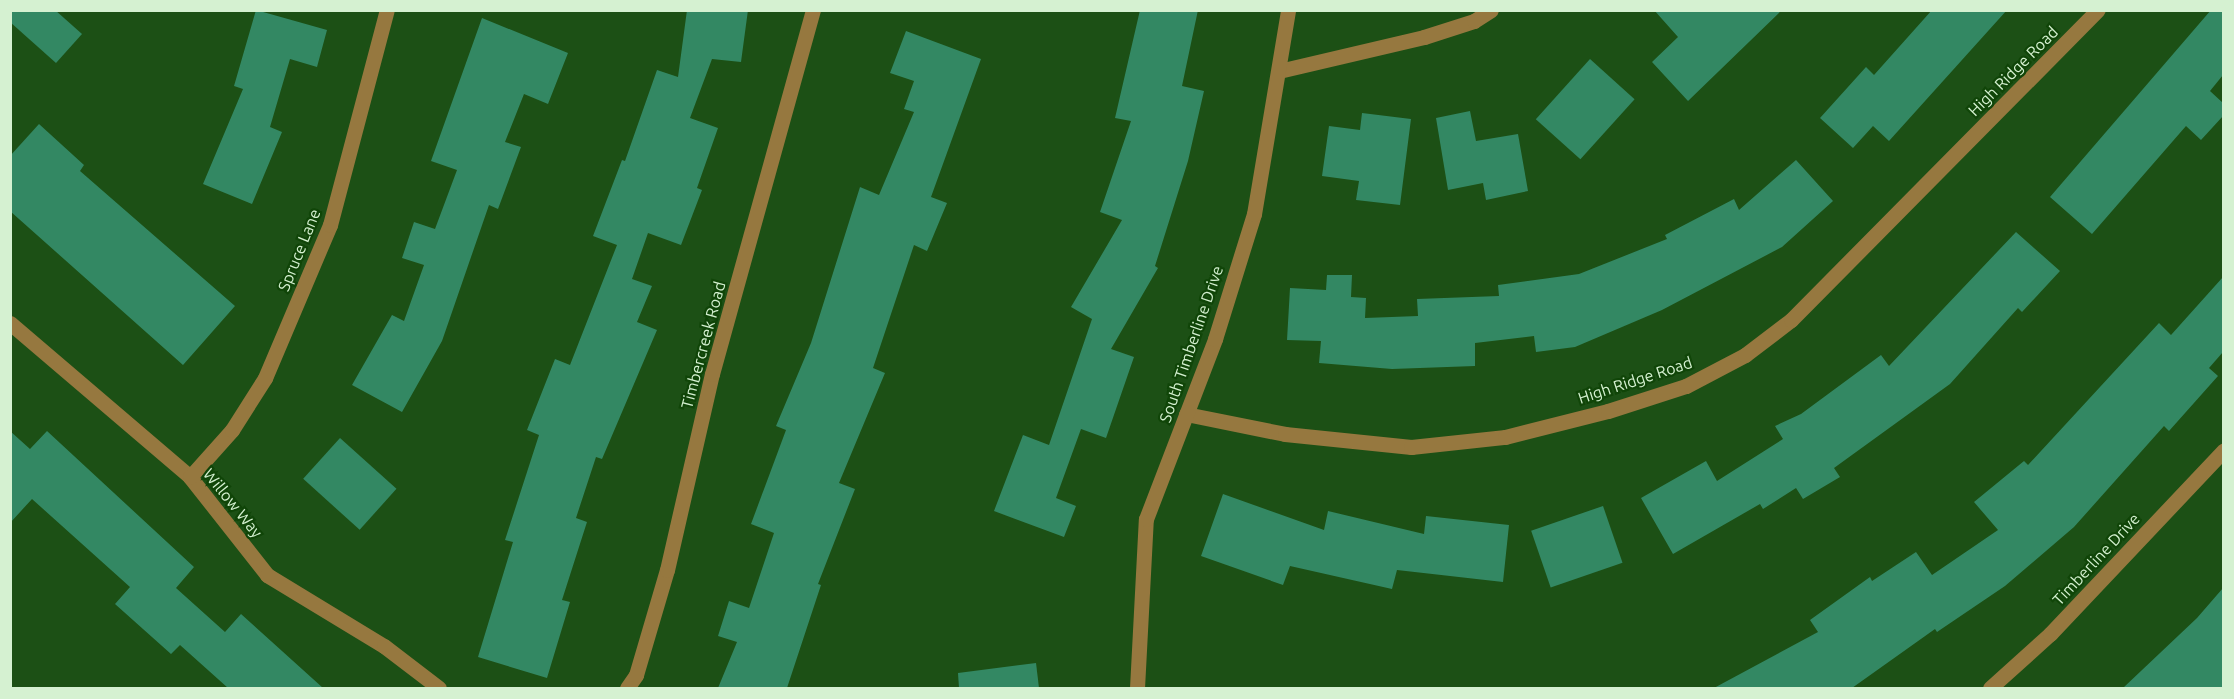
<!DOCTYPE html>
<html>
<head>
<meta charset="utf-8">
<style>
	body { margin:0 }
	#map { position:relative; width:2234px; height:699px; overflow:hidden; background:#1c5015; font-family:Ubuntu,sans-serif }
	div>[style] { position:absolute }
	[style*='--x'] { left:calc(var(--x)*1px); top:calc(var(--y)*1px); width:calc(var(--w)*1px); rotate:calc(var(--a)*1deg) }
	.building>* { inset:0; background:#338863; transform-origin:0 0 }
	.minor>* { height:15px; margin:-7.5px; padding:0 7.5px; transform-origin:7.5px; border-radius:7.5px; background:#96783f }
	span { translate:-50% -50%; white-space:nowrap; text-align:center; line-height:1.15; -webkit-text-stroke:4.5px #104508; paint-order:stroke }
	.street-label { font-size:16px; color:#d5f1d1 }
	.frame { position:absolute; inset:0; border:12px solid #d5f1d1; pointer-events:none }
</style>
</head>
<body>
<div id="map">
	<div class="building">
		<div style="clip-path:polygon(10px 10px,55px 10px,82px 34px,56px 63px,10px 22px)"></div>
		<div style="clip-path:polygon(256px 10px,327px 30px,317px 67px,290px 59px,270px 127px,282px 132px,252px 204px,203px 184px,243px 89px,234px 86px)"></div>
		<div style="clip-path:polygon(687px 10px,748px 10px,741px 62px,712px 59px,690px 118px,718px 128px,697px 188px,702px 190px,681px 245px,648px 233px,632px 279px,652px 286px,637px 322px,657px 330px,602px 459px,596px 457px,576px 518px,587px 522px,562px 600px,570px 602px,547px 678px,478px 657px,513px 542px,505px 540px,539px 435px,527px 430px,555px 359px,570px 365px,617px 245px,593px 236px,622px 160px,625px 161px,657px 70px,678px 77px)"></div>
		<div style="clip-path:polygon(1140px 10px,1198px 10px,1182px 86px,1204px 91px,1188px 161px,1155px 266px,1158px 268px,1111px 349px,1134px 357px,1106px 438px,1081px 429px,1056px 498px,1076px 506px,1064px 537px,994px 511px,1023px 435px,1049px 445px,1092px 319px,1071px 307px,1122px 220px,1100px 212px,1131px 121px,1115px 118px)"></div>
		<div style="clip-path:polygon(1654px 10px,1782px 10px,1688px 101px,1652px 62px,1678px 37px)"></div>
		<div style="clip-path:polygon(1932px 10px,2007px 10px,1889px 141px,1873px 126px,1853px 148px,1820px 118px,1866px 67px,1874px 75px)"></div>
		<div style="clip-path:polygon(2211px 10px,2223px 10px,2223px 75px,2210px 91px,2223px 103px,2223px 116px,2201px 140px,2186px 126px,2092px 234px,2050px 197px)"></div>
		<div style="clip-path:polygon(482px 18px,568px 53px,548px 104px,524px 94px,505px 142px,521px 147px,498px 209px,489px 205px,442px 341px,402px 412px,352px 385px,392px 315px,404px 321px,424px 265px,402px 258px,414px 222px,435px 229px,457px 170px,431px 161px)"></div>
		<div style="clip-path:polygon(906px 31px,981px 59px,931px 197px,947px 203px,927px 251px,914px 245px,873px 368px,885px 373px,839px 483px,855px 489px,818px 584px,821px 585px,787px 688px,718px 688px,737px 642px,718px 636px,729px 601px,749px 608px,774px 533px,751px 524px,786px 430px,776px 426px,811px 343px,860px 187px,879px 195px,914px 112px,904px 109px,914px 81px,890px 73px)"></div>
		<div style="left:1590px;top:59px;width:60px;height:81px;rotate:42deg"></div>
		<div style="clip-path:polygon(1470px 111px,1476px 141px,1518px 134px,1528px 191px,1486px 200px,1483px 183px,1448px 190px,1436px 118px)"></div>
		<div style="clip-path:polygon(1362px 113px,1411px 119px,1400px 205px,1356px 200px,1359px 181px,1322px 176px,1329px 126px,1360px 130px)"></div>
		<div style="clip-path:polygon(39px 124px,84px 165px,80px 171px,235px 306px,183px 365px,10px 211px,10px 156px)"></div>
		<div style="clip-path:polygon(1796px 160px,1833px 201px,1782px 247px,1662px 310px,1575px 347px,1536px 352px,1534px 336px,1475px 343px,1475px 366px,1392px 369px,1319px 363px,1321px 341px,1287px 340px,1290px 288px,1326px 290px,1327px 275px,1352px 275px,1351px 297px,1366px 298px,1365px 318px,1418px 316px,1417px 299px,1499px 296px,1498px 285px,1579px 274px,1667px 239px,1665px 235px,1734px 199px,1739px 210px)"></div>
		<div style="clip-path:polygon(2016px 232px,2060px 271px,2022px 312px,2018px 308px,1950px 384px,1834px 468px,1840px 477px,1803px 499px,1796px 488px,1763px 509px,1760px 504px,1673px 554px,1641px 498px,1706px 461px,1717px 481px,1783px 439px,1775px 426px,1801px 414px,1881px 355px,1889px 366px)"></div>
		<div style="clip-path:polygon(2223px 277px,2223px 352px,2209px 368px,2218px 376px,2169px 431px,2164px 426px,2074px 527px,2005px 586px,1937px 632px,1935px 629px,1852px 688px,1714px 688px,1818px 632px,1810px 620px,1870px 577px,1872px 581px,1916px 552px,1932px 575px,1998px 530px,1974px 502px,2024px 461px,2028px 465px,2159px 323px,2171px 335px)"></div>
		<div style="clip-path:polygon(10px 431px,30px 449px,47px 431px,194px 567px,176px 588px,225px 632px,241px 614px,323px 688px,228px 688px,180px 645px,171px 654px,115px 604px,130px 587px,32px 499px,10px 523px)"></div>
		<div style="left:340px;top:438px;width:76px;height:55px;rotate:42deg"></div>
		<div style="clip-path:polygon(1223px 494px,1324px 530px,1328px 511px,1424px 534px,1426px 516px,1509px 525px,1503px 582px,1397px 570px,1392px 589px,1290px 566px,1283px 585px,1201px 556px)"></div>
		<div style="left:1603px;top:506px;width:60px;height:76px;rotate:71deg"></div>
		<div style="clip-path:polygon(2223px 588px,2223px 688px,2123px 688px,2197px 618px)"></div>
		<div style="clip-path:polygon(1036px 663px,1039px 688px,959px 688px,958px 673px)"></div>
	</div>
	<div class="minor">
		<div style="--x:1279;--y:71;--w:149;--a:-13.2"></div>
		<div style="--x:1424;--y:37;--w:52;--a:-17.7"></div>
		<div style="--x:1474;--y:21;--w:20;--a:-33"></div>
		<div style="--x:10;--y:323;--w:237;--a:40.5"></div>
		<div style="--x:190;--y:477;--w:125;--a:51.8"></div>
		<div style="--x:267;--y:575;--w:137;--a:31.3"></div>
		<div style="--x:384;--y:646;--w:69;--a:37.4"></div>
		<div style="--x:1186;--y:414;--w:101;--a:11.4"></div>
		<div style="--x:1285;--y:434;--w:127;--a:5.9"></div>
		<div style="--x:1411;--y:447;--w:95;--a:-6.1"></div>
		<div style="--x:1505;--y:437;--w:106;--a:-14.2"></div>
		<div style="--x:1608;--y:411;--w:82;--a:-17.8"></div>
		<div style="--x:1686;--y:386;--w:67;--a:-27.7"></div>
		<div style="--x:1745;--y:355;--w:58;--a:-37.3"></div>
		<div style="--x:1791;--y:320;--w:436;--a:-45.3"></div>
		<div style="--x:190;--y:477;--w:63;--a:-48.2"></div>
		<div style="--x:232;--y:430;--w:62;--a:-57.6"></div>
		<div style="--x:265;--y:378;--w:166;--a:-67"></div>
		<div style="--x:330;--y:225;--w:222;--a:-75.2"></div>
		<div style="--x:627;--y:688;--w:16;--a:-55"></div>
		<div style="--x:636;--y:675;--w:109;--a:-73.6"></div>
		<div style="--x:667;--y:570;--w:201;--a:-77.1"></div>
		<div style="--x:712;--y:374;--w:378;--a:-74.5"></div>
		<div style="--x:1137;--y:688;--w:169;--a:-87"></div>
		<div style="--x:1146;--y:519;--w:193;--a:-69"></div>
		<div style="--x:1215;--y:339;--w:131;--a:-72.7"></div>
		<div style="--x:1254;--y:214;--w:207;--a:-80.5"></div>
		<div style="--x:1990;--y:688;--w:81;--a:-42"></div>
		<div style="--x:2050;--y:634;--w:253;--a:-46.6"></div>
	</div>
	<div class="street-label">
		<span style="left:2013px;top:71px;rotate:-45deg">High Ridge Road</span>
		<span style="left:299px;top:250px;rotate:-68deg">Spruce Lane</span>
		<span style="left:1191px;top:344px;rotate:-71deg">South Timberline Drive</span>
		<span style="left:703px;top:345px;rotate:-75deg">Timbercreek Road</span>
		<span style="left:1635px;top:380px;rotate:-18deg">High Ridge Road</span>
		<span style="left:233px;top:503px;rotate:51deg">Willow Way</span>
		<span style="left:2096px;top:559px;rotate:-47deg">Timberline Drive</span>
	</div>
	<div class="frame"></div>
</div>
</body>
</html>
